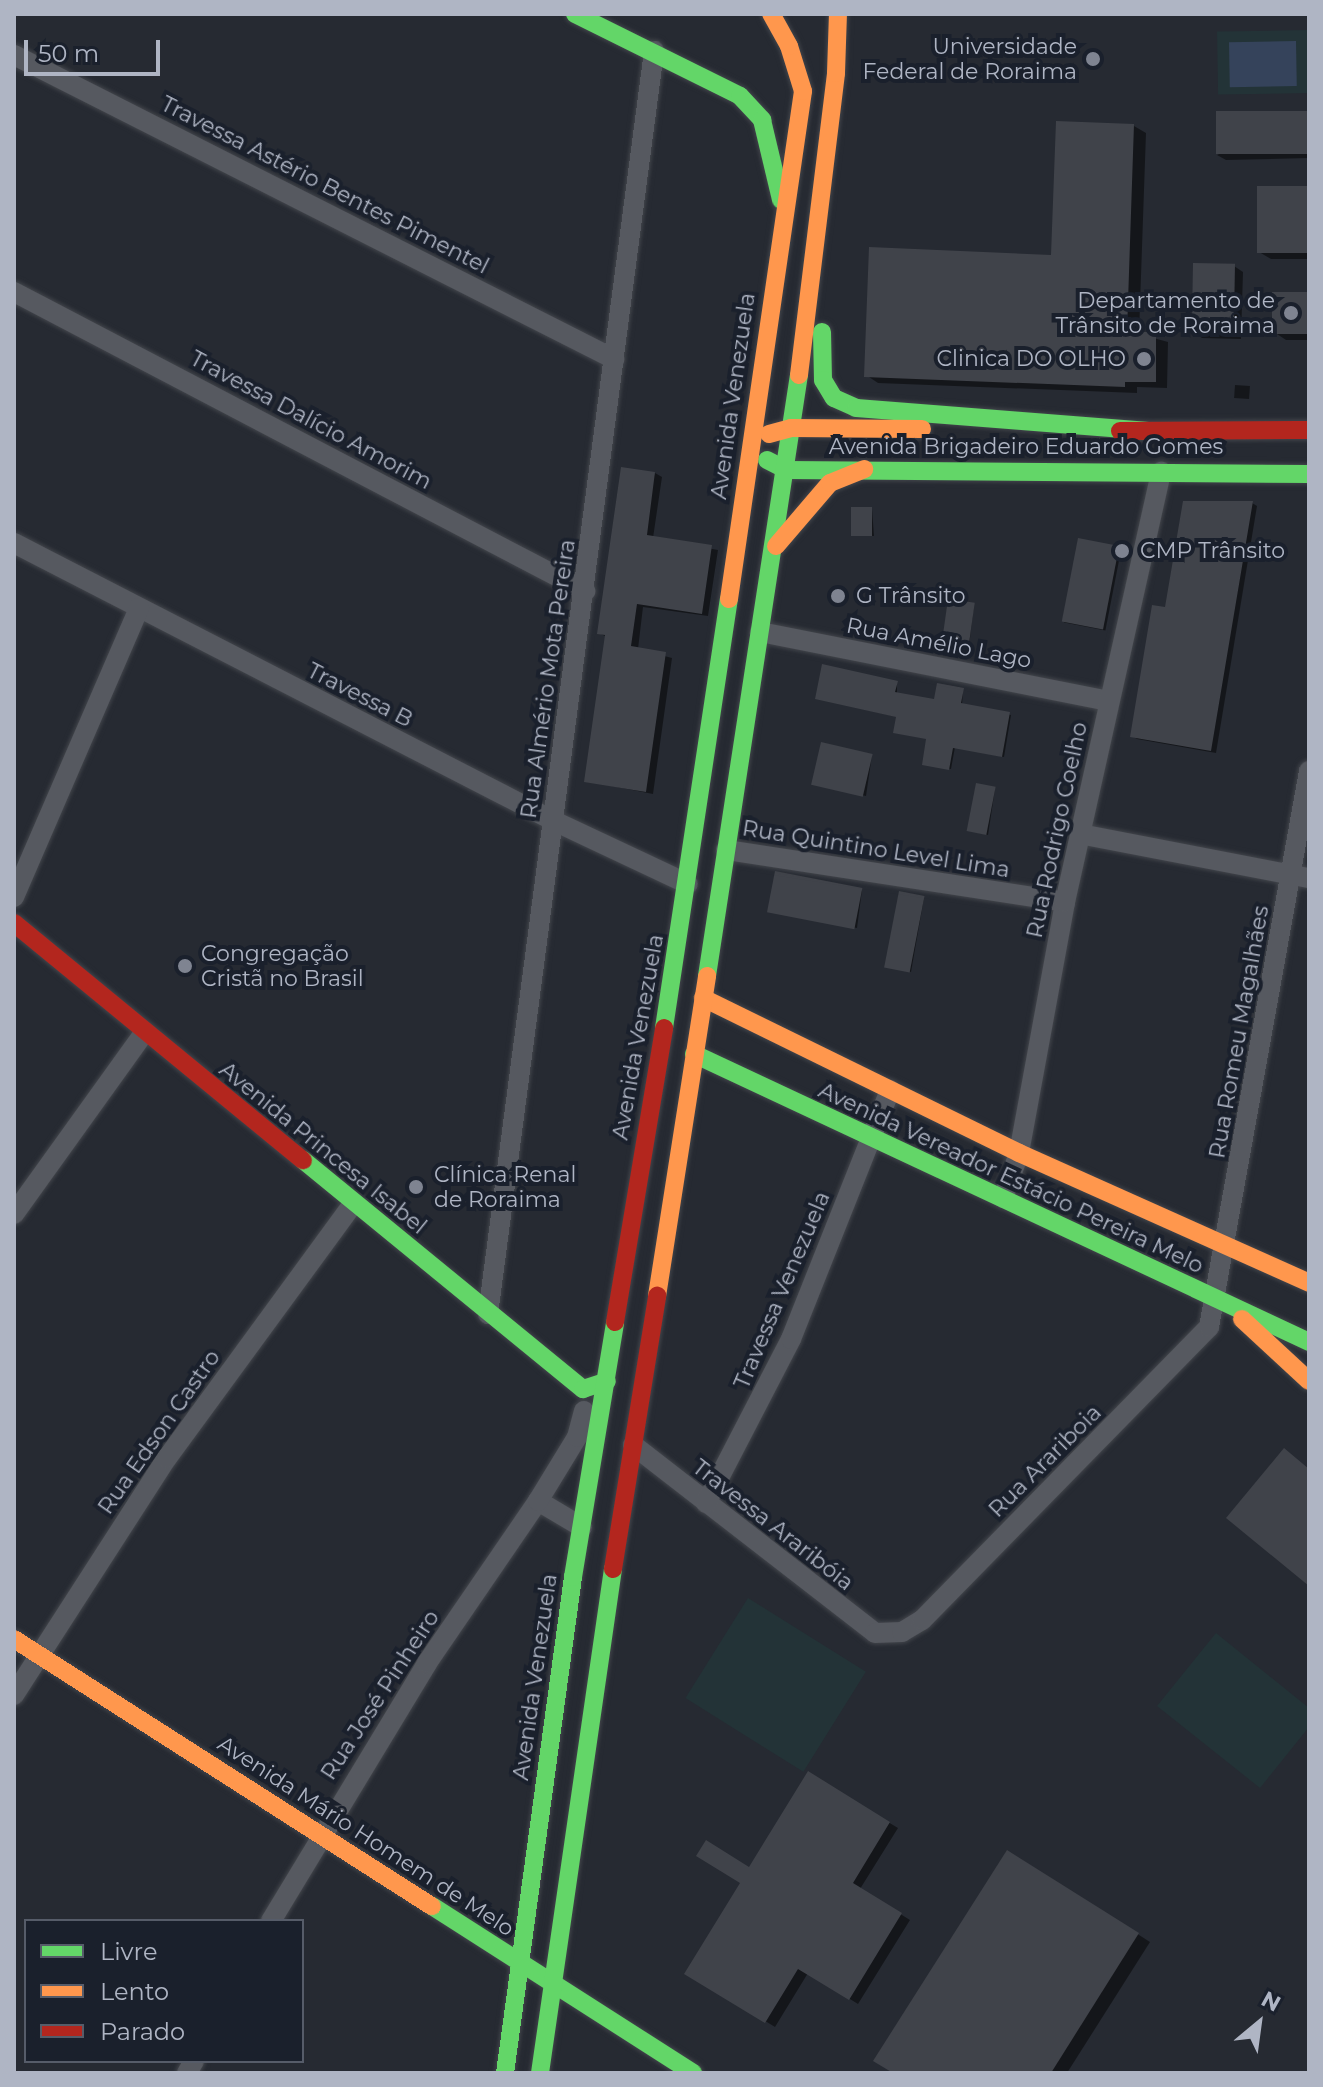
<!DOCTYPE html>
<html>
<head>
<meta charset="utf-8">
<style>
	body { margin:0 }
	#map { position:relative; width:1323px; height:2087px; overflow:hidden; background:#262a32; font-family:Montserrat,sans-serif }
	div>[style] { position:absolute }
	[style*='--x'] { left:calc(var(--x)*1px); top:calc(var(--y)*1px); width:calc(var(--w)*1px); rotate:calc(var(--a)*1deg) }
	.green>* { inset:0; background:#233337; transform-origin:0 0 }
	.water>* { inset:0; background:#35435b; transform-origin:0 0 }
	.shadow>* { inset:0; background:#0007; transform-origin:0 0 }
	.building>* { inset:0; background:#40434a; transform-origin:0 0 }
	.roads { filter:drop-shadow(0 0 2px #42454b) drop-shadow(0 0 2px #42454b) }
	.street>* { height:20px; margin:-10px; padding:0 10px; transform-origin:10px; border-radius:10px; background:#565960 }
	.fast>* { height:18px; margin:-9px; padding:0 9px; transform-origin:9px; border-radius:9px; background:#63d668 }
	.slow>* { height:18px; margin:-9px; padding:0 9px; transform-origin:9px; border-radius:9px; background:#ff974d }
	.jam>* { height:18px; margin:-9px; padding:0 9px; transform-origin:9px; border-radius:9px; background:#b3261e }
	.dots>* { width:22px; height:22px; translate:-50% -50%; box-sizing:border-box; border:4px solid #1a202c; border-radius:50% }
	span { translate:-50% -50%; white-space:nowrap; text-align:center; line-height:1.15; -webkit-text-stroke:8px #1a202c; paint-order:stroke }
	.poi-label { font-size:22px; color:#afb5c4 }
	.right { translate:-100% -50%; text-align:right }
	.left { translate:0 -50%; text-align:left }
	.street-label { font-size:22px; color:#afb5c4 }
	.frame { position:absolute; inset:0; border:16px solid #afb5c4; pointer-events:none }
	.legend { position:absolute; left:24px; top:1919px; width:280px; height:144px; box-sizing:border-box; background:#1a202c; border:2px solid #565c69; margin:0; padding:10px 14px; list-style:none; font-size:24px; color:#afb5c4 }
	.legend li { display:flex; align-items:center; gap:16px; height:40px }
	.legend b { width:40px; border:2px solid #565c69 }
	.north { position:absolute; left:1219px; top:1983px; width:80px; height:80px; -webkit-text-stroke:6px #1a202c; paint-order:stroke; rotate:29deg; font-size:22px; font-weight:700; line-height:32px; text-align:center; color:#afb5c4 }
	.north::after { content:''; display:block; margin:auto; width:28px; height:36px; background:#afb5c4; clip-path:polygon(50% 0,100% 100%,50% 72%,0 100%) }
	.scale { position:absolute; left:24px; top:40px; width:136px; height:36px; box-sizing:border-box; border:4px solid #afb5c4; border-top:0; padding-left:10px; font-size:24px; line-height:28px; white-space:nowrap; color:#afb5c4; -webkit-text-stroke:6px #1a202c; paint-order:stroke }
</style>
</head>
<body>
<div id="map">
	<div class="green">
		<div style="left:1308px;top:30px;width:63px;height:91px;rotate:89deg"></div>
		<div style="left:748px;top:1598px;width:139px;height:118px;rotate:32deg"></div>
		<div style="clip-path:polygon(1216px 1633px,1309px 1708px,1309px 1727px,1260px 1788px,1157px 1706px)"></div>
	</div>
	<div class="water">
		<div style="left:1296px;top:41px;width:45px;height:67px;rotate:89deg"></div>
	</div>
	<div class="shadow">
		<div style="clip-path:polygon(1309px 113px,1309px 158px,1226px 160px,1217px 155px)"></div>
		<div style="clip-path:polygon(1134px 126px,1146px 133px,1139px 334px,1168px 342px,1167px 388px,1137px 387px,1137px 393px,878px 383px,866px 375px,1053px 257px)"></div>
		<div style="clip-path:polygon(1309px 188px,1309px 259px,1271px 259px,1259px 252px)"></div>
		<div style="clip-path:polygon(1234px 266px,1243px 272px,1241px 339px,1202px 338px,1193px 332px)"></div>
		<div style="clip-path:polygon(1309px 294px,1309px 340px,1286px 340px,1274px 332px)"></div>
		<div style="left:1235px;top:385px;width:15px;height:13px;rotate:4deg"></div>
		<div style="clip-path:polygon(655px 473px,662px 477px,653px 538px,718px 550px,708px 616px,643px 607px,638px 649px,672px 658px,653px 794px,586px 781px,607px 637px,599px 633px)"></div>
		<div style="clip-path:polygon(1252px 503px,1257px 506px,1216px 753px,1137px 739px,1132px 736px,1167px 609px)"></div>
		<div style="clip-path:polygon(872px 509px,874px 536px,853px 535px)"></div>
		<div style="left:1080px;top:541px;width:42px;height:83px;rotate:11deg"></div>
		<div style="clip-path:polygon(974px 605px,969px 646px,945px 642px)"></div>
		<div style="clip-path:polygon(897px 683px,897px 695px,935px 702px,963px 690px,962px 705px,1011px 715px,1004px 757px,955px 747px,951px 769px,926px 765px,928px 739px,898px 717px,819px 699px)"></div>
		<div style="clip-path:polygon(872px 755px,866px 796px,817px 785px)"></div>
		<div style="clip-path:polygon(995px 789px,988px 835px,970px 831px)"></div>
		<div style="clip-path:polygon(862px 890px,857px 928px,772px 912px)"></div>
		<div style="clip-path:polygon(924px 898px,911px 972px,888px 967px)"></div>
		<div style="clip-path:polygon(808px 1774px,898px 1828px,860px 1889px,910px 1920px,858px 2004px,808px 1973px,775px 2027px,687px 1973px)"></div>
		<div style="clip-path:polygon(1020px 1859px,1150px 1942px,1067px 2073px,896px 2073px)"></div>
	</div>
	<div class="building">
		<div style="left:1309px;top:111px;width:43px;height:93px;rotate:90deg"></div>
		<div style="clip-path:polygon(1056px 121px,1134px 124px,1127px 332px,1156px 332px,1156px 382px,1125px 382px,1125px 387px,864px 377px,869px 247px,1051px 255px)"></div>
		<div style="left:1257px;top:186px;width:52px;height:67px"></div>
		<div style="left:1193px;top:263px;width:42px;height:70px;rotate:1deg"></div>
		<div style="left:1272px;top:292px;width:37px;height:42px"></div>
		<div style="clip-path:polygon(621px 467px,655px 472px,647px 535px,712px 545px,702px 614px,637px 604px,631px 646px,666px 652px,646px 792px,584px 782px,605px 635px,597px 634px)"></div>
		<div style="clip-path:polygon(1183px 501px,1253px 501px,1211px 751px,1130px 737px,1152px 605px,1165px 607px)"></div>
		<div style="left:851px;top:507px;width:21px;height:29px"></div>
		<div style="left:1078px;top:538px;width:42px;height:85px;rotate:11deg"></div>
		<div style="left:948px;top:599px;width:27px;height:44px;rotate:8deg"></div>
		<div style="clip-path:polygon(822px 664px,898px 681px,895px 692px,934px 699px,937px 683px,964px 688px,961px 703px,1010px 712px,1002px 757px,953px 748px,949px 770px,922px 765px,926px 739px,893px 733px,896px 717px,815px 699px)"></div>
		<div style="left:821px;top:742px;width:53px;height:44px;rotate:13deg"></div>
		<div style="left:976px;top:783px;width:20px;height:49px;rotate:11deg"></div>
		<div style="left:775px;top:871px;width:89px;height:42px;rotate:11deg"></div>
		<div style="left:899px;top:891px;width:26px;height:78px;rotate:11deg"></div>
		<div style="clip-path:polygon(1284px 1448px,1309px 1469px,1309px 1586px,1226px 1518px)"></div>
		<div style="clip-path:polygon(808px 1771px,890px 1822px,853px 1883px,902px 1913px,849px 2000px,798px 1969px,765px 2023px,684px 1974px,740px 1883px,696px 1856px,706px 1840px,749px 1867px)"></div>
		<div style="clip-path:polygon(1007px 1850px,1139px 1933px,1051px 2073px,893px 2073px,873px 2061px)"></div>
	</div>
	<div class="roads">
		<div class="street">
			<div style="--x:14;--y:55;--w:673;--a:26.87"></div>
			<div style="--x:14;--y:292;--w:645;--a:27.64"></div>
			<div style="--x:14;--y:543;--w:605;--a:27.24"></div>
			<div style="--x:552;--y:820;--w:150;--a:25.2"></div>
			<div style="--x:760;--y:632;--w:355;--a:11.2"></div>
			<div style="--x:1080;--y:834;--w:233;--a:10.9"></div>
			<div style="--x:726;--y:850;--w:343;--a:8.7"></div>
			<div style="--x:14;--y:897;--w:315;--a:-66.6"></div>
			<div style="--x:1003;--y:1198;--w:48;--a:-70.4"></div>
			<div style="--x:1019;--y:1153;--w:255;--a:-79.6"></div>
			<div style="--x:1065;--y:902;--w:441;--a:-77.4"></div>
			<div style="--x:14;--y:1214;--w:223;--a:-54.3"></div>
			<div style="--x:488;--y:1314;--w:1274;--a:-82.51"></div>
			<div style="--x:633;--y:1445;--w:306;--a:37.8"></div>
			<div style="--x:875;--y:1633;--w:27;--a:-2"></div>
			<div style="--x:902;--y:1632;--w:23;--a:-31"></div>
			<div style="--x:922;--y:1620;--w:410;--a:-45.6"></div>
			<div style="--x:1209;--y:1327;--w:565;--a:-79.8"></div>
			<div style="--x:538;--y:1501;--w:51;--a:30.6"></div>
			<div style="--x:706;--y:1503;--w:185;--a:-62.6"></div>
			<div style="--x:791;--y:1339;--w:268;--a:-68.3"></div>
			<div style="--x:14;--y:1695;--w:282;--a:-57.2"></div>
			<div style="--x:167;--y:1458;--w:315;--a:-53.8"></div>
			<div style="--x:271;--y:1921;--w:301;--a:-58.8"></div>
			<div style="--x:427;--y:1663;--w:196;--a:-55.6"></div>
			<div style="--x:538;--y:1501;--w:75;--a:-58.6"></div>
			<div style="--x:577;--y:1437;--w:27;--a:-75"></div>
			<div style="--x:187;--y:2073;--w:14;--a:-60"></div>
		</div>
		<div class="fast">
			<div style="--x:575;--y:14;--w:184;--a:26.4"></div>
			<div style="--x:740;--y:96;--w:33;--a:47"></div>
			<div style="--x:762;--y:120;--w:82;--a:76.6"></div>
			<div style="--x:822;--y:332;--w:48;--a:88.8"></div>
			<div style="--x:823;--y:380;--w:21;--a:59"></div>
			<div style="--x:834;--y:398;--w:24;--a:24"></div>
			<div style="--x:856;--y:408;--w:291;--a:4.5"></div>
			<div style="--x:767;--y:460;--w:22;--a:27"></div>
			<div style="--x:787;--y:470;--w:522;--a:0.44"></div>
			<div style="--x:707;--y:976;--w:608;--a:-81.3"></div>
			<div style="--x:664;--y:1028;--w:434;--a:-81.4"></div>
			<div style="--x:694;--y:1054;--w:679;--a:25.09"></div>
			<div style="--x:303;--y:1160;--w:362;--a:39.3"></div>
			<div style="--x:583;--y:1389;--w:25;--a:-18"></div>
			<div style="--x:432;--y:1906;--w:310;--a:32.6"></div>
			<div style="--x:505;--y:2073;--w:501;--a:-82.19"></div>
			<div style="--x:573;--y:1577;--w:258;--a:-80.6"></div>
			<div style="--x:540;--y:2073;--w:509;--a:-81.76"></div>
		</div>
		<div class="slow">
			<div style="--x:799;--y:375;--w:304;--a:-83"></div>
			<div style="--x:836;--y:73;--w:59;--a:-88.1"></div>
			<div style="--x:769;--y:434;--w:23;--a:-15"></div>
			<div style="--x:791;--y:428;--w:131;--a:0.4"></div>
			<div style="--x:776;--y:546;--w:83;--a:-49.4"></div>
			<div style="--x:830;--y:483;--w:37;--a:-22"></div>
			<div style="--x:729;--y:599;--w:513;--a:-81.71"></div>
			<div style="--x:803;--y:91;--w:47;--a:-107.3"></div>
			<div style="--x:789;--y:46;--w:37;--a:-119"></div>
			<div style="--x:703;--y:998;--w:352;--a:26.1"></div>
			<div style="--x:1019;--y:1153;--w:318;--a:24.1"></div>
			<div style="--x:657;--y:1296;--w:324;--a:-81.1"></div>
			<div style="--x:1242;--y:1319;--w:91;--a:42.8"></div>
			<div style="--x:14;--y:1639;--w:496;--a:32.6"></div>
		</div>
		<div class="jam">
			<div style="--x:1120;--y:431;--w:189;--a:-0.3"></div>
			<div style="--x:14;--y:923;--w:374;--a:39.4"></div>
			<div style="--x:615;--y:1322;--w:298;--a:-80.5"></div>
			<div style="--x:613;--y:1569;--w:277;--a:-80.8"></div>
		</div>
	</div>
	<div class="dots">
		<div style="left:1093px;top:59px;background:#7f8491"></div>
		<div style="left:1291px;top:313px;background:#7f8491"></div>
		<div style="left:1144px;top:359px;background:#7f8491"></div>
		<div style="left:1122px;top:551px;background:#7f8491"></div>
		<div style="left:838px;top:596px;background:#7f8491"></div>
		<div style="left:185px;top:966px;background:#7f8491"></div>
		<div style="left:416px;top:1187px;background:#7f8491"></div>
	</div>
	<div class="poi-label">
		<span class="right" style="left:1077px;top:59px">Universidade<br>Federal de Roraima</span>
		<span class="right" style="left:1275px;top:313px">Departamento de<br>Trânsito de Roraima</span>
		<span class="right" style="left:1126px;top:359px">Clinica DO OLHO</span>
		<span class="left" style="left:1140px;top:551px">CMP Trânsito</span>
		<span class="left" style="left:856px;top:596px">G Trânsito</span>
		<span class="left" style="left:201px;top:966px">Congregação<br>Cristã no Brasil</span>
		<span class="left" style="left:434px;top:1187px">Clínica Renal<br>de Roraima</span>
	</div>
	<div class="street-label">
		<span style="left:325px;top:185px;rotate:27deg">Travessa Astério Bentes Pimentel</span>
		<span style="left:733px;top:396px;rotate:-82deg">Avenida Venezuela</span>
		<span style="left:311px;top:420px;rotate:28deg">Travessa Dalício Amorim</span>
		<span style="left:1026px;top:447px">Avenida Brigadeiro Eduardo Gomes</span>
		<span style="left:939px;top:643px;rotate:11deg">Rua Amélio Lago</span>
		<span style="left:548px;top:679px;rotate:-82deg">Rua Almério Mota Pereira</span>
		<span style="left:360px;top:695px;rotate:27deg">Travessa B</span>
		<span style="left:1057px;top:830px;rotate:-78deg">Rua Rodrigo Coelho</span>
		<span style="left:876px;top:849px;rotate:9deg">Rua Quintino Level Lima</span>
		<span style="left:1239px;top:1032px;rotate:-80deg">Rua Romeu Magalhães</span>
		<span style="left:638px;top:1037px;rotate:-80deg">Avenida Venezuela</span>
		<span style="left:323px;top:1148px;rotate:39deg">Avenida Princesa Isabel</span>
		<span style="left:1011px;top:1178px;rotate:25deg">Avenida Vereador Estácio Pereira Melo</span>
		<span style="left:782px;top:1290px;rotate:-67deg">Travessa Venezuela</span>
		<span style="left:159px;top:1432px;rotate:-55deg">Rua Edson Castro</span>
		<span style="left:1045px;top:1461px;rotate:-45deg">Rua Arariboia</span>
		<span style="left:773px;top:1525px;rotate:38deg">Travessa Araribóia</span>
		<span style="left:535px;top:1677px;rotate:-82deg">Avenida Venezuela</span>
		<span style="left:380px;top:1695px;rotate:-57deg">Rua José Pinheiro</span>
		<span style="left:366px;top:1836px;rotate:33deg">Avenida Mário Homem de Melo</span>
	</div>
	<div class="frame"></div>
	<ul class="legend">
	<li><b style="height:10px;background:#63d668"></b>Livre</li>
	<li><b style="height:10px;background:#ff974d"></b>Lento</li>
	<li><b style="height:10px;background:#b3261e"></b>Parado</li>
	</ul>
	<div class="north">N</div>
	<div class="scale">50 m</div>
</div>
</body>
</html>
